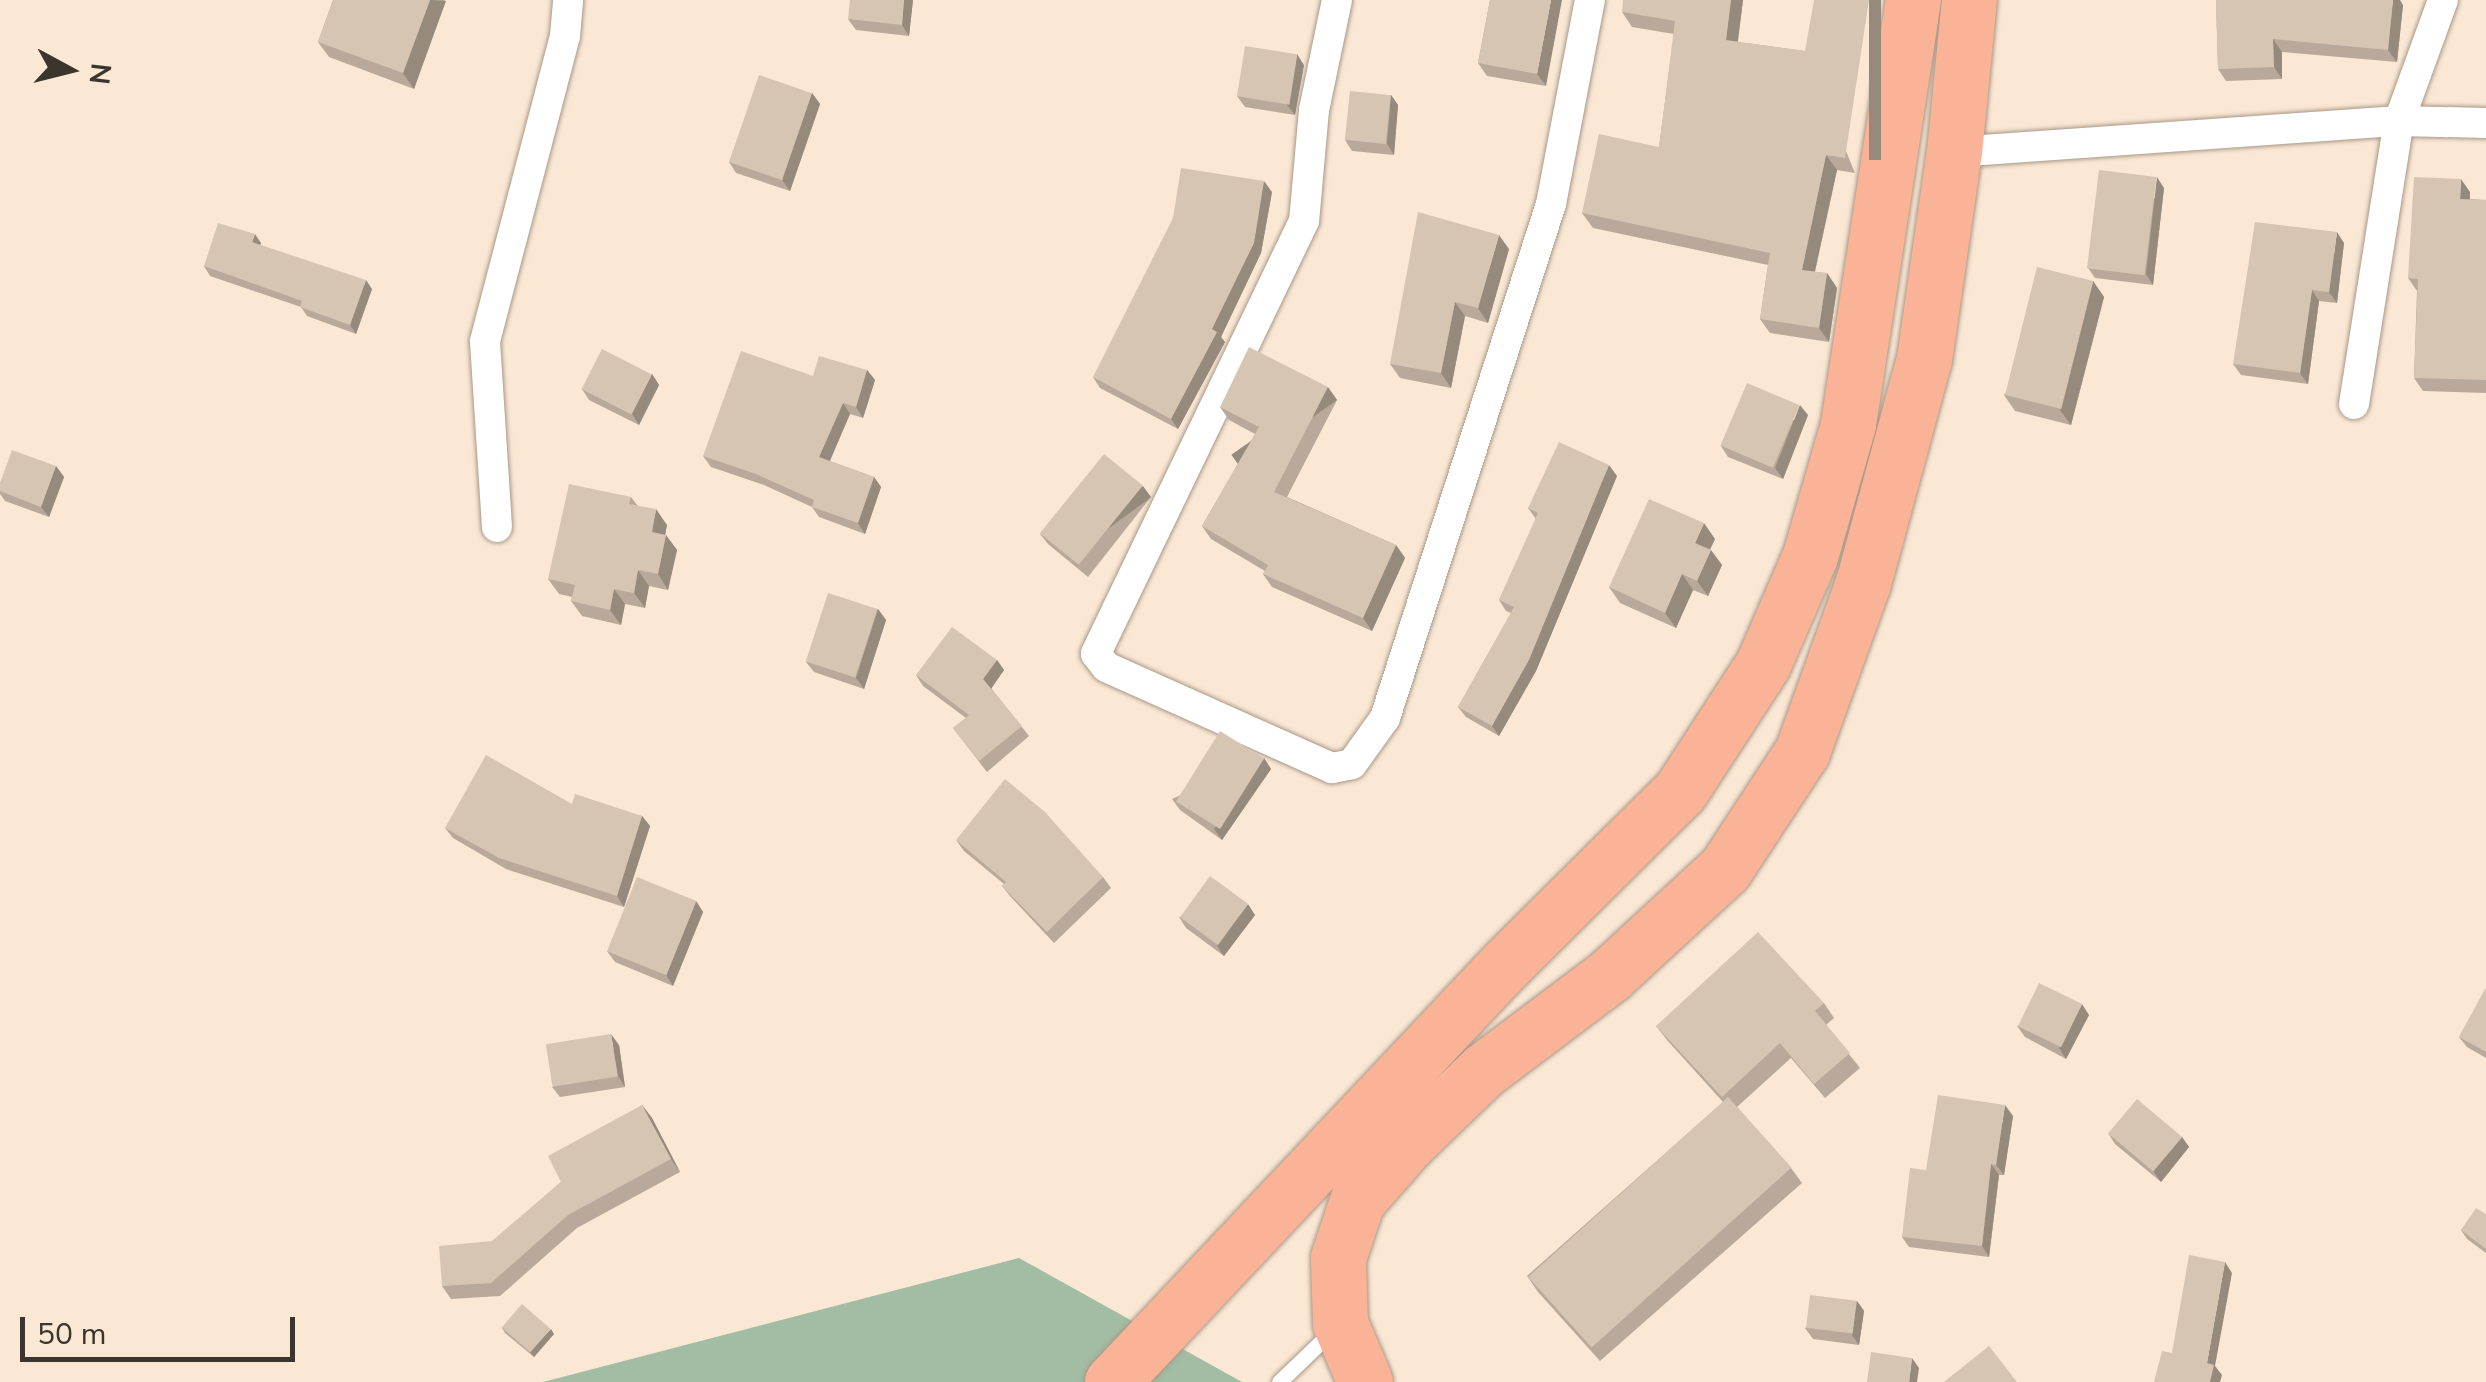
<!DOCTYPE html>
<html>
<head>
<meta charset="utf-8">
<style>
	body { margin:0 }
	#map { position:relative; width:2486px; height:1382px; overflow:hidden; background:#fae8d5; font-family:"Nunito Sans",sans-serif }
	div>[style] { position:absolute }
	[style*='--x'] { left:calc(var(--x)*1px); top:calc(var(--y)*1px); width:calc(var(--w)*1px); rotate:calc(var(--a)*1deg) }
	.forest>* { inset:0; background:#a2bda3 }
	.roads { filter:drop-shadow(0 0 2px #a99887) drop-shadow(0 0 2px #a99887) }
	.lane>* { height:15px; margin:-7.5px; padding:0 7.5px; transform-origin:7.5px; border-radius:7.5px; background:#fff }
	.street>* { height:30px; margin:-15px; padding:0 15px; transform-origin:15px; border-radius:15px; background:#fff }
	.highway>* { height:55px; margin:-27.5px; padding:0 27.5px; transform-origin:27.5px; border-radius:27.5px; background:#fab397 }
	.wall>* { inset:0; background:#b9a99a }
	.shaded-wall>* { inset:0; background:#968a7d; transform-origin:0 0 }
	.building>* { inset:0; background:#d7c5b3; transform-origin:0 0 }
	span { translate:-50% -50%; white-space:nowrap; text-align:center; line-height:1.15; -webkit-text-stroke:9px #fae8d5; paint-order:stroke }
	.north { position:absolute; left:20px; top:20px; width:100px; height:100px; -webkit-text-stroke:8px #fae8d5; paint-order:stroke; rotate:97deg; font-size:28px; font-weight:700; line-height:40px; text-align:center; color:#3b352d }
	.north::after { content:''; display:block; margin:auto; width:35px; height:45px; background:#3b352d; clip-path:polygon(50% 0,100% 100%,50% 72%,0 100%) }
	.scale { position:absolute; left:20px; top:1317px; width:275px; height:45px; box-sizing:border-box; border:5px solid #3b352d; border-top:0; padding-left:12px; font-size:30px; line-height:35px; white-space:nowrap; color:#3b352d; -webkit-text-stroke:8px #fae8d5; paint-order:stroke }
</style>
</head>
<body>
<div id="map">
	<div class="forest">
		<div style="clip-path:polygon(1019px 1258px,1242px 1382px,543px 1382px)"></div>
	</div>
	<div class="roads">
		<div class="lane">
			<div style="--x:1279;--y:1382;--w:76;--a:-43.9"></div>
		</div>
		<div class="street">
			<div style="--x:1337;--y:0;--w:112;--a:101.8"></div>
			<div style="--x:1314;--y:110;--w:111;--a:95.1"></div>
			<div style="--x:1304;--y:221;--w:480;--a:115.7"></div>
			<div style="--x:1096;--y:654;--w:16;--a:52"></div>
			<div style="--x:1106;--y:667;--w:248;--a:24.1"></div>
			<div style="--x:1332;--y:768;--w:20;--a:-11"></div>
			<div style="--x:1352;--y:764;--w:57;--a:-54.3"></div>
			<div style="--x:1385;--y:718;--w:540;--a:-72.1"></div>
			<div style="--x:1551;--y:204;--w:208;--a:-79.2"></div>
			<div style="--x:1954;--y:152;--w:446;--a:-4"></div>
			<div style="--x:2399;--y:121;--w:87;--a:1.3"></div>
			<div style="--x:2354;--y:404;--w:287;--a:-81"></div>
			<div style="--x:2399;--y:121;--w:129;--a:-70"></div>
			<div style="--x:497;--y:527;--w:186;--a:-93.7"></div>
			<div style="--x:485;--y:341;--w:315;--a:-75.3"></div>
			<div style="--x:565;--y:36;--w:36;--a:-85"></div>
		</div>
		<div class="highway">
			<div style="--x:1112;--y:1382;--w:573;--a:-46.7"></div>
			<div style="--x:1505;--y:965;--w:248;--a:-44.8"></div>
			<div style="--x:1681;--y:790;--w:150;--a:-56.9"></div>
			<div style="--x:1763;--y:664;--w:118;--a:-66.5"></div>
			<div style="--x:1810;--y:556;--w:137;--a:-73.9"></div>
			<div style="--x:1848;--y:424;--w:429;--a:-81.3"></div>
			<div style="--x:1365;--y:1382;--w:64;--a:-113"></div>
			<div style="--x:1340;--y:1323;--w:65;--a:-91.8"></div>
			<div style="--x:1338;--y:1258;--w:60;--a:-71.6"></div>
			<div style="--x:1357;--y:1201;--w:76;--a:-48.7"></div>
			<div style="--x:1407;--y:1144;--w:107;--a:-43.9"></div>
			<div style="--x:1484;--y:1070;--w:158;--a:-37"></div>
			<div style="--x:1610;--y:975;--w:156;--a:-42.7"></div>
			<div style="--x:1725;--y:869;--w:140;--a:-56.7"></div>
			<div style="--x:1802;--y:752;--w:180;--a:-70.2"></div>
			<div style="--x:1863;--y:583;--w:232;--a:-74.8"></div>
			<div style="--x:1924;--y:359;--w:209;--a:-81.8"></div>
			<div style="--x:1954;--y:152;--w:153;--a:-84.4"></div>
		</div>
	</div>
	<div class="wall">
		<div style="clip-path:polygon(333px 0,445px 0,414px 89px,329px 57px,318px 42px)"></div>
		<div style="clip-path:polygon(913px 0,909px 36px,856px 30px,848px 19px)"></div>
		<div style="clip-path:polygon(1490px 0,1546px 86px,1487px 76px,1478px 63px)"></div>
		<div style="clip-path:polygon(1743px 0,1738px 42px,1805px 51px,1855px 173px,1837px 170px,1815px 272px,1827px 273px,1837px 288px,1829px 342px,1770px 333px,1760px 319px,1768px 265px,1593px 228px,1582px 213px,1659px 147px,1674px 34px,1632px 27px,1622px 12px)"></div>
		<div style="clip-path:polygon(2216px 0,2403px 5px,2397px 62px,2282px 52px,2282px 79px,2226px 81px,2218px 69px)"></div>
		<div style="clip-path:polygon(1304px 65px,1295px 115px,1245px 107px,1237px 96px)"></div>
		<div style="clip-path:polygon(812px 93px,820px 104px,790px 191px,736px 173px,729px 162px)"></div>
		<div style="clip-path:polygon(1391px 95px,1398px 105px,1394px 155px,1352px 151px,1345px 140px)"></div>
		<div style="clip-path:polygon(2164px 188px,2153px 285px,2095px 278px,2088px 268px)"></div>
		<div style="clip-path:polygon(1272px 192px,1261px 253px,1221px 337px,1225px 342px,1178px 429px,1100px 388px,1093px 377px)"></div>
		<div style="clip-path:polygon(2470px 192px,2470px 199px,2486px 200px,2486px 393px,2423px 391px,2414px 378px,2417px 291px,2408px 278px)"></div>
		<div style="clip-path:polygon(261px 243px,260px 245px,372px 289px,356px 334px,307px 316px,301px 307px,210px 276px,204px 266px)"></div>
		<div style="clip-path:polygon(2344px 243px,2337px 303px,2319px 301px,2308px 384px,2241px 375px,2233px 364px)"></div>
		<div style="clip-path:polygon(1509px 249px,1488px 323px,1465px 316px,1451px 388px,1400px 378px,1390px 364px)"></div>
		<div style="clip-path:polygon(2093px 281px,2104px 297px,2071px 425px,2015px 411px,2004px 395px)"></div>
		<div style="clip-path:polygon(867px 370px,875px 380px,863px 418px,850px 414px,830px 461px,874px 477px,881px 487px,865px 534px,819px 517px,812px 507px,764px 485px,711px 467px,703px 456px,813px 376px)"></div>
		<div style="clip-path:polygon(652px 374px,659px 385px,639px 425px,589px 400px,582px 389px)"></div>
		<div style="clip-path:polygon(1337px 400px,1287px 497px,1396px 545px,1405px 558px,1372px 631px,1272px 587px,1263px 574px,1265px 571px,1211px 539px,1202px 526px,1255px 434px,1229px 420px,1220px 407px)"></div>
		<div style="clip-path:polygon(1808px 415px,1783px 479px,1728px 457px,1721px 446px)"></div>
		<div style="clip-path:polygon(56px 466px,64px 477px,49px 517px,5px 501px,0 494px,0 483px)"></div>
		<div style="clip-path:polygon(1617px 476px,1536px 671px,1499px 736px,1466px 717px,1458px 707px,1511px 613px,1506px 611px,1499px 600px,1536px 519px,1528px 508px)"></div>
		<div style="clip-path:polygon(631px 497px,637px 505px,667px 525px,665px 534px,677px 550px,668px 590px,649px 586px,645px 608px,625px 604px,621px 625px,582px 616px,571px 601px,572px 597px,559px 594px,548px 579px)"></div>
		<div style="clip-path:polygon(1151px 497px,1088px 577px,1048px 544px,1040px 534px)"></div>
		<div style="clip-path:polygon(1715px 539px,1710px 549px,1722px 565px,1708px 596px,1693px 590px,1676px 628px,1620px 603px,1609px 587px)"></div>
		<div style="clip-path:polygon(878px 609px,886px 620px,864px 689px,814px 672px,806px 662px)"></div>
		<div style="clip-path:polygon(997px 660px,1004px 670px,991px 688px,1029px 736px,987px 772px,953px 728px,966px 718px,923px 686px,916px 675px)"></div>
		<div style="clip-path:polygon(1264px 758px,1271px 769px,1222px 840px,1180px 810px,1172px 799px)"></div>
		<div style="clip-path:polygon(572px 804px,642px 816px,650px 826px,624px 907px,506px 869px,453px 838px,445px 828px)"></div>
		<div style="clip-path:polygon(956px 840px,1103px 877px,1111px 888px,1054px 943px,1010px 896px,1002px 886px,1004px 884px,964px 851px)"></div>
		<div style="clip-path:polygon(696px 901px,703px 912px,673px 986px,615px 962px,607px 951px)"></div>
		<div style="clip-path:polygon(1255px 915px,1224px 956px,1186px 928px,1179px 917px)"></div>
		<div style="clip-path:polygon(2486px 989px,2486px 1058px,2467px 1047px,2459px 1037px)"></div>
		<div style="clip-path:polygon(1824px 1003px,1834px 1018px,1826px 1025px,1860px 1068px,1825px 1098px,1791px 1058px,1737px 1107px,1791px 1168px,1802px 1183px,1600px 1361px,1538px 1292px,1527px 1276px,1723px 1102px,1667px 1040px,1656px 1026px)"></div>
		<div style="clip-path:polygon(2089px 1015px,2066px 1059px,2025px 1037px,2017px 1026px)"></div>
		<div style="clip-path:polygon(619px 1045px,625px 1087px,560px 1097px,552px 1087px)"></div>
		<div style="clip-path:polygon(642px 1105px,652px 1118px,680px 1172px,577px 1228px,500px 1296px,451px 1299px,442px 1286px,561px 1182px)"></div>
		<div style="clip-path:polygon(2013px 1116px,2004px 1175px,1999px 1175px,1989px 1257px,1909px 1247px,1902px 1237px,1926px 1170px)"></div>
		<div style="clip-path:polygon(2108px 1133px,2182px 1137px,2189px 1147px,2161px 1182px,2115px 1144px)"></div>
		<div style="clip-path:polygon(2486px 1214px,2486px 1253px,2467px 1239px,2461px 1230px)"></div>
		<div style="clip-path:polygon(1857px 1301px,1864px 1311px,1859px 1345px,1813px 1339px,1805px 1328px)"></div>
		<div style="clip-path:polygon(502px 1328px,554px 1334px,534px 1357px,505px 1333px)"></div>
	</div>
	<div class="shaded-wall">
		<div style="clip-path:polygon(430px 0,446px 1px,414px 89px,403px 73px)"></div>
		<div style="clip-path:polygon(904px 0,913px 0,909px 36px,902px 25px)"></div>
		<div style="clip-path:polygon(1551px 0,1562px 0,1546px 86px,1537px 74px)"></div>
		<div style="clip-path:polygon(1731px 0,1743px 0,1736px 54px,1726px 40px)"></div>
		<div style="left:1869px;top:0;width:12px;height:160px"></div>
		<div style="clip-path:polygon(2393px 0,2400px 0,2403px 5px,2397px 62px,2388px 50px)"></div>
		<div style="clip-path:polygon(2273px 39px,2282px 52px,2282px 79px,2274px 67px)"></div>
		<div style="clip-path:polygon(1297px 54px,1304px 65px,1295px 115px,1287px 105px)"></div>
		<div style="clip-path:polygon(812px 93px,820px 104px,790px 191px,782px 180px)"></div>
		<div style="clip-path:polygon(1391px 95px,1398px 105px,1394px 155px,1387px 144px)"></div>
		<div style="clip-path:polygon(1826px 155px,1837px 170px,1812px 284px,1802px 270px)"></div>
		<div style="clip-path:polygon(2157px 177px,2164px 188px,2153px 285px,2146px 274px)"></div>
		<div style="clip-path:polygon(2461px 179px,2470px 192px,2469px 211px,2460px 199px)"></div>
		<div style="clip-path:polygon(1264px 181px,1272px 192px,1261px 253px,1221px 337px,1225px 342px,1178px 429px,1171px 419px,1212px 329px)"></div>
		<div style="clip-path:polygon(2337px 232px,2344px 243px,2337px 303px,2329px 292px)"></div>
		<div style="clip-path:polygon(255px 234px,261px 243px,258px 251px,252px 242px)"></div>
		<div style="clip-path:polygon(1499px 235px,1509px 249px,1488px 323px,1478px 308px)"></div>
		<div style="clip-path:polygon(1827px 273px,1837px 288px,1829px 342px,1819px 328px)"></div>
		<div style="clip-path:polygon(366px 280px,372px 289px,356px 334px,350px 325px)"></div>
		<div style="clip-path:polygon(2093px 281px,2104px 297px,2071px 425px,2060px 410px)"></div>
		<div style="clip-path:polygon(2312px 290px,2319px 301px,2308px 384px,2300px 373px)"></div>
		<div style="clip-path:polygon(1455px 302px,1465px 316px,1451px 388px,1441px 373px)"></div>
		<div style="clip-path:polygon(867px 370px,875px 380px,863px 418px,856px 407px)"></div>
		<div style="clip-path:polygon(652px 374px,659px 385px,639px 425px,632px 414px)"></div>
		<div style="left:1328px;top:387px;width:16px;height:118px;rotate:55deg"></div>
		<div style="clip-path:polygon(843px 403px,850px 414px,827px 467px,819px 457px)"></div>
		<div style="clip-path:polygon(1800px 405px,1808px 415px,1783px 479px,1775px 468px)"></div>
		<div style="clip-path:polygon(1609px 465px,1617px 476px,1536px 671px,1499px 736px,1492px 726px)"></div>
		<div style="clip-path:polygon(56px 466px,64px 477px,49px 517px,41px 507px)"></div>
		<div style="clip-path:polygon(874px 477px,881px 487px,865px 534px,858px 523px)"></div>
		<div style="left:1143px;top:486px;width:14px;height:101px;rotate:54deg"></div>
		<div style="clip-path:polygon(656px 509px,667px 525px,663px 547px,652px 532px)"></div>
		<div style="clip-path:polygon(1704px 523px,1715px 539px,1706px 558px,1695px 543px)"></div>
		<div style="clip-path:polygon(666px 535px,677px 550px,668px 590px,658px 574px)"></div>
		<div style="clip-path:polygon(1396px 545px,1405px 558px,1372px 631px,1363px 618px)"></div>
		<div style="clip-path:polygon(1711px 550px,1722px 565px,1708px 596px,1697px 581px)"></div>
		<div style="clip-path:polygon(638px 570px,649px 586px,645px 608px,634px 593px)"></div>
		<div style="clip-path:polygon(1682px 574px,1693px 590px,1676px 628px,1665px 613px)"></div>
		<div style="clip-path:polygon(614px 589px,625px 604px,621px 625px,610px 610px)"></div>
		<div style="clip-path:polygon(878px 609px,886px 620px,864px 689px,856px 678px)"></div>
		<div style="clip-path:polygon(997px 660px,1004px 670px,991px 689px,983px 679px)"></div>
		<div style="clip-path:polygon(1264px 758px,1271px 769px,1222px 840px,1214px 829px)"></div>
		<div style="clip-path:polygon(642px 816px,650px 826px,624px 907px,617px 896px)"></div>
		<div style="clip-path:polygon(696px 901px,703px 912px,673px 986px,666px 975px)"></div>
		<div style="clip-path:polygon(1248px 904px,1255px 915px,1224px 956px,1217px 946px)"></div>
		<div style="clip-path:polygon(2082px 1004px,2089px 1015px,2066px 1059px,2059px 1048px)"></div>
		<div style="clip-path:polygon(611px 1034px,619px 1045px,625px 1087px,618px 1076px)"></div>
		<div style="clip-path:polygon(642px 1105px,652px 1118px,680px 1172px,671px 1159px)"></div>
		<div style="clip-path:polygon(2005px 1105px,2013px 1116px,2004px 1175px,1996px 1165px)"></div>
		<div style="clip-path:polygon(2182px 1137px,2189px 1147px,2161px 1182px,2153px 1171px)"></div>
		<div style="clip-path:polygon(1991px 1164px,1999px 1175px,1989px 1257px,1982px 1246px)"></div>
		<div style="clip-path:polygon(2225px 1262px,2232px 1273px,2215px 1366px,2222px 1375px,2220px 1382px,2210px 1382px,2207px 1363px)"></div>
		<div style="clip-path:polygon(1857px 1301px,1864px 1311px,1859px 1345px,1852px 1335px)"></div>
		<div style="clip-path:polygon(551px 1329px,554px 1334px,534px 1357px,530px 1352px)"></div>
		<div style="clip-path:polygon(1912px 1358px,1919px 1368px,1917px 1382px,1909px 1382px)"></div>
	</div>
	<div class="building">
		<div style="clip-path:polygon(333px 0,430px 0,403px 73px,318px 42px)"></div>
		<div style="clip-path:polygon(850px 0,904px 0,902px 25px,848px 19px)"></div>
		<div style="clip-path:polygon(1490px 0,1551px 0,1537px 74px,1478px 63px)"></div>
		<div style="clip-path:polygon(1623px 0,1731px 0,1726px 40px,1805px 51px,1814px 0,1869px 0,1845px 158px,1826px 155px,1802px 270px,1827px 273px,1819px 328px,1760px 319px,1770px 253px,1582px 213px,1599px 134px,1659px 147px,1675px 21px,1622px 12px)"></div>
		<div style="clip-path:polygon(2216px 0,2393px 0,2388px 50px,2273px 39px,2274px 67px,2218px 69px)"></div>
		<div style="left:1245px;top:46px;width:53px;height:51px;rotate:9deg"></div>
		<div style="left:759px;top:75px;width:56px;height:92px;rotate:19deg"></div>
		<div style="left:1350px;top:91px;width:41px;height:49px;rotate:6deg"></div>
		<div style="clip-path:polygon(1181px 168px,1264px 181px,1254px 243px,1212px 329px,1217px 332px,1171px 419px,1093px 377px,1173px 218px)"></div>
		<div style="left:2099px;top:170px;width:58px;height:99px;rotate:7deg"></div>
		<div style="clip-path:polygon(2414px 177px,2461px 179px,2460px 199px,2486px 200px,2486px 380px,2414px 378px,2418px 279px,2408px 278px)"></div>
		<div style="clip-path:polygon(1418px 212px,1499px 235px,1478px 308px,1455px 302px,1441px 373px,1390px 364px)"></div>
		<div style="clip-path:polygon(2255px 222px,2337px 232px,2329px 292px,2312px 290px,2300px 373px,2233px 364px)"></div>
		<div style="clip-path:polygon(218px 223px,255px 234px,252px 242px,366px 280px,350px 325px,300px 307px,302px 301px,204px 266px)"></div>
		<div style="left:2037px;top:267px;width:58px;height:132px;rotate:14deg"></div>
		<div style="clip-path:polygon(1249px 347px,1328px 387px,1274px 492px,1396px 545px,1363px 618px,1263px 574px,1268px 565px,1202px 526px,1259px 427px,1220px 407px)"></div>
		<div style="left:602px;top:349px;width:56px;height:45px;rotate:27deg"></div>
		<div style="clip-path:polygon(741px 351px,813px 376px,819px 356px,867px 370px,856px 407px,843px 403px,819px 457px,874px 477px,858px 523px,812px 507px,814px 500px,756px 474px,703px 456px)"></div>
		<div style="left:1747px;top:383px;width:57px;height:68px;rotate:23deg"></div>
		<div style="clip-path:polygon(1559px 442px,1609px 465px,1529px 660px,1492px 726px,1458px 707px,1514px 607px,1499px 600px,1538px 513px,1528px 508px)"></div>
		<div style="clip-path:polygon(12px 450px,56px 466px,41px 507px,0 491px,0 483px)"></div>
		<div style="left:1104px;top:454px;width:50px;height:102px;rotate:39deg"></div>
		<div style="clip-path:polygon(569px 484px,631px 497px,629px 504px,656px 509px,652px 532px,666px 535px,658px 574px,638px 570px,634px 593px,614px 589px,610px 610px,571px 601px,575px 585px,548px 579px)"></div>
		<div style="clip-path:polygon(1649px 499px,1704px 523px,1695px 543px,1711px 550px,1697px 581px,1682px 574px,1665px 613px,1609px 587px)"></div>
		<div style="left:828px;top:593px;width:52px;height:72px;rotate:18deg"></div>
		<div style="clip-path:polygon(952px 627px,997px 660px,983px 679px,1022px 726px,979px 761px,953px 728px,969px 715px,916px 675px)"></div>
		<div style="left:1220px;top:731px;width:52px;height:83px;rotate:32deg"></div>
		<div style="clip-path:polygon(486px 755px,572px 804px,575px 794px,642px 816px,617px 896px,499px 858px,445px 828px)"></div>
		<div style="clip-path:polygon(1005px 779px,1045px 812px,1103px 877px,1047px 932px,1002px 886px,1006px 882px,956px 840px)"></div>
		<div style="left:1210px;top:876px;width:47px;height:51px;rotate:36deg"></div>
		<div style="left:637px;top:877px;width:64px;height:80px;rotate:22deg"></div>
		<div style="clip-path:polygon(1758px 932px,1824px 1003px,1815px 1011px,1850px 1053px,1814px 1084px,1780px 1043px,1722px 1097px,1656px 1026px)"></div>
		<div style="left:2039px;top:983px;width:48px;height:48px;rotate:26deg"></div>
		<div style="clip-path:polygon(2485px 989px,2486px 989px,2486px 1052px,2459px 1037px)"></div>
		<div style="left:611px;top:1034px;width:43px;height:66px;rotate:81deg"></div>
		<div style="clip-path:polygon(1938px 1095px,2005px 1105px,1996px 1165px,1991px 1164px,1982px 1246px,1902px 1237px,1910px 1168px,1926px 1170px)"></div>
		<div style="left:1728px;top:1097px;width:95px;height:269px;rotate:48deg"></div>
		<div style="left:2137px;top:1099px;width:59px;height:45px;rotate:40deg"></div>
		<div style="clip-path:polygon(642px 1105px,671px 1159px,568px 1215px,491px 1283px,442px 1286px,439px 1246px,492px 1241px,561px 1182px,548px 1156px)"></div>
		<div style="clip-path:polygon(2476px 1208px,2486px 1214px,2486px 1249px,2461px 1230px)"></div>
		<div style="clip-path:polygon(2189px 1255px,2225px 1262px,2207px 1363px,2214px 1365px,2210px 1382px,2154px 1382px,2162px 1351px,2172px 1353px)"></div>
		<div style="left:1810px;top:1295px;width:47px;height:33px;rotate:7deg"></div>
		<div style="left:522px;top:1304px;width:38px;height:31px;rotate:41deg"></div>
		<div style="clip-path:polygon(1989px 1346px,2017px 1382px,1944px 1382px)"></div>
		<div style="clip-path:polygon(1871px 1352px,1912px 1358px,1909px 1382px,1867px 1382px)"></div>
	</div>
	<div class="north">N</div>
	<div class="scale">50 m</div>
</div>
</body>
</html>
